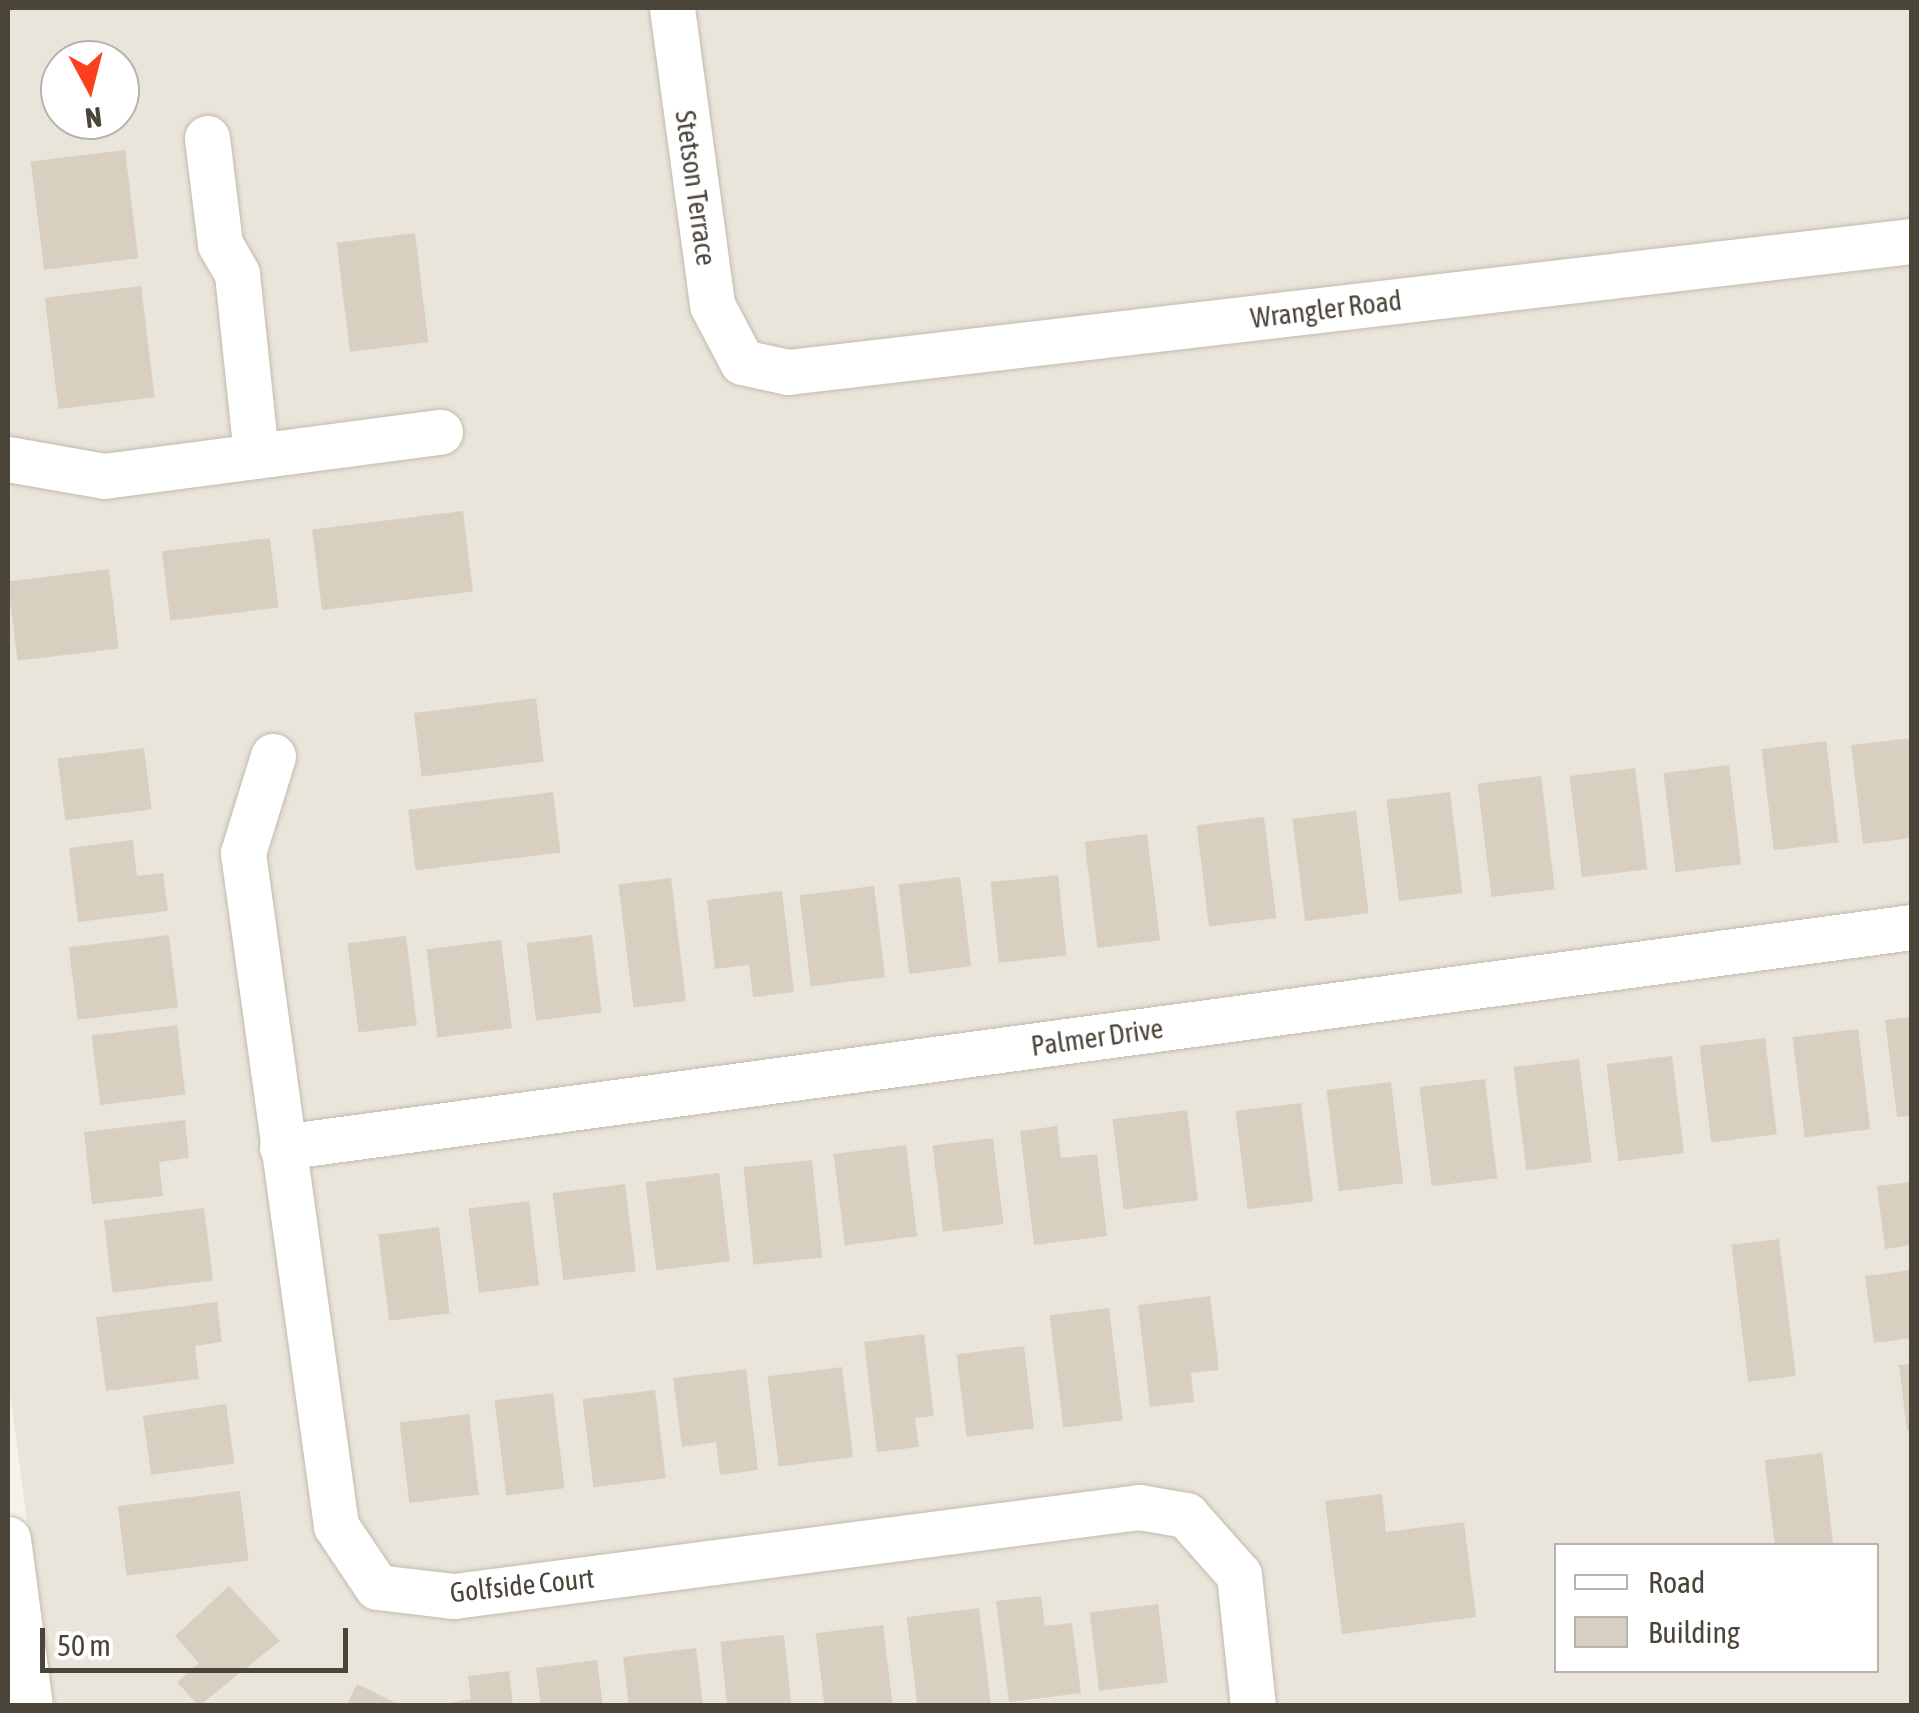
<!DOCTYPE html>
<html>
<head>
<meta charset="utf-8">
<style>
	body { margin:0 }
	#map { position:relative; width:1919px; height:1713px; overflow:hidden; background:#f6f3ec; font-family:"Asap Condensed",sans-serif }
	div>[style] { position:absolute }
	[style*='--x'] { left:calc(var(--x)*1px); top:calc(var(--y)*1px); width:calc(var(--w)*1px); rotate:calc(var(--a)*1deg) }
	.residential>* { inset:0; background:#eae5da }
	.building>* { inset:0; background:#d8cfc1; transform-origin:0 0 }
	.roads { filter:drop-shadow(0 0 2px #c2bbae) drop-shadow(0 0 2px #c2bbae) }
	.minor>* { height:45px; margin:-22.5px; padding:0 22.5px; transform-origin:22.5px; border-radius:22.5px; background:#fff }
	span { translate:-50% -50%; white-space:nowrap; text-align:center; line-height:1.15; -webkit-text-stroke:9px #fff; paint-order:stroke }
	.street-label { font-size:28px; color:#4b4439 }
	.frame { position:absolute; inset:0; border:10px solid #4b4439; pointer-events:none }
	.legend { position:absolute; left:1554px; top:1543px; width:325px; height:130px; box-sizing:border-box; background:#fff; border:2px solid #b7b4b0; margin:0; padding:12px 18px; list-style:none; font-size:30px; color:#4b4439 }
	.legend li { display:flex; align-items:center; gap:20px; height:50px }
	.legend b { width:50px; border:2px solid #b7b4b0 }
	.north { position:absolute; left:40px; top:40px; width:100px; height:100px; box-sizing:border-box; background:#fff; border:2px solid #b7b4b0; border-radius:50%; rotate:173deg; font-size:28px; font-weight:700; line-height:40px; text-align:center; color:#4b4439 }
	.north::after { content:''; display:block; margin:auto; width:35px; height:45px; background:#fc3f1d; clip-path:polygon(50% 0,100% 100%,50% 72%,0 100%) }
	.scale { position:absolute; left:40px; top:1628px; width:308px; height:45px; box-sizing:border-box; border:5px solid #4b4439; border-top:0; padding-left:12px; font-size:30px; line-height:35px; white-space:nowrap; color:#4b4439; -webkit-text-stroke:8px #fff; paint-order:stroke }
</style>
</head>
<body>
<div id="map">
	<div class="residential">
		<div style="clip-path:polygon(evenodd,8px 8px,1911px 8px,1911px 1705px,51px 1705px,8px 1377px,8px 8px,60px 60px,120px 60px,120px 120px,60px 120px,60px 60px,8px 8px,1556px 1546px,1876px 1546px,1876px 1670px,1556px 1670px,1556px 1546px)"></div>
	</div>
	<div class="building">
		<div style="left:125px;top:150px;width:109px;height:95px;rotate:83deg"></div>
		<div style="left:415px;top:233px;width:110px;height:79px;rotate:83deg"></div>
		<div style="left:141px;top:286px;width:112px;height:97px;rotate:83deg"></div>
		<div style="left:463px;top:511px;width:81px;height:152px;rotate:83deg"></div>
		<div style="left:270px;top:538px;width:70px;height:109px;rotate:83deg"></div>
		<div style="left:109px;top:569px;width:80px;height:102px;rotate:83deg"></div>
		<div style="left:536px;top:698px;width:64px;height:123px;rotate:83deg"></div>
		<div style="clip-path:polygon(1912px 738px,1912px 838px,1863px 844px,1851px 745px)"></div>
		<div style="left:1826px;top:741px;width:102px;height:65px;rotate:83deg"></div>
		<div style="left:144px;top:748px;width:62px;height:87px;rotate:83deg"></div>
		<div style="left:1729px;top:765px;width:100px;height:66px;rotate:83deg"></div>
		<div style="left:1635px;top:768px;width:102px;height:66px;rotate:83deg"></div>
		<div style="left:1541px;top:776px;width:114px;height:64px;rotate:83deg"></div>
		<div style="left:553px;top:792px;width:61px;height:146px;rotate:83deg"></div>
		<div style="left:1450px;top:792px;width:102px;height:64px;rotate:83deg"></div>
		<div style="left:1356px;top:811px;width:103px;height:64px;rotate:83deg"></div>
		<div style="left:1264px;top:817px;width:102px;height:68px;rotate:83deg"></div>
		<div style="left:1147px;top:834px;width:107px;height:63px;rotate:83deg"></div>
		<div style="clip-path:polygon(133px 840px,137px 876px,163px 873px,168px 911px,78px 922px,69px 848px)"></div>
		<div style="left:1058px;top:875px;width:81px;height:68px;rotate:84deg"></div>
		<div style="left:960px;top:877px;width:90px;height:62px;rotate:83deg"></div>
		<div style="left:671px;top:878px;width:124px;height:53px;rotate:83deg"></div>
		<div style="left:874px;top:886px;width:92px;height:75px;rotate:83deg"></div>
		<div style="clip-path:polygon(782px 891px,794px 992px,753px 997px,749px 965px,715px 969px,707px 900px)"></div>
		<div style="left:169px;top:935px;width:73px;height:101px;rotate:83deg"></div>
		<div style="left:592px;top:935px;width:78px;height:66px;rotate:83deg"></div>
		<div style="left:406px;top:936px;width:90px;height:59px;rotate:83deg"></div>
		<div style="left:501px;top:940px;width:89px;height:75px;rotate:83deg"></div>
		<div style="clip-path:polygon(1912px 1017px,1912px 1116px,1897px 1117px,1885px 1020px)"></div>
		<div style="left:177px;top:1025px;width:70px;height:86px;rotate:83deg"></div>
		<div style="left:1858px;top:1029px;width:101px;height:66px;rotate:83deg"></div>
		<div style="left:1765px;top:1038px;width:97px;height:66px;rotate:83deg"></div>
		<div style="left:1672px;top:1056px;width:98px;height:66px;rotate:83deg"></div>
		<div style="left:1579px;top:1059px;width:104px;height:66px;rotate:83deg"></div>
		<div style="left:1485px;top:1079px;width:100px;height:66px;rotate:83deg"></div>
		<div style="left:1391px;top:1082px;width:102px;height:65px;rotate:83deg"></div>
		<div style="left:1301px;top:1103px;width:99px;height:66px;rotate:83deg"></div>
		<div style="left:1187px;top:1110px;width:91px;height:75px;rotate:83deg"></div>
		<div style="clip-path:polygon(185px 1120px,189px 1158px,159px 1162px,163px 1196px,92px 1204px,84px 1132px)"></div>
		<div style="clip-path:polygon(1057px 1126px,1061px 1158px,1097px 1154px,1107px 1236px,1034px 1245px,1020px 1131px)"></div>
		<div style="left:993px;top:1138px;width:87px;height:61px;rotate:83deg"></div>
		<div style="left:906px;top:1145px;width:92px;height:73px;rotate:83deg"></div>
		<div style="left:812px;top:1160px;width:98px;height:69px;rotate:84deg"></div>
		<div style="left:719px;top:1173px;width:89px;height:74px;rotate:83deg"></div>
		<div style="clip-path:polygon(1912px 1182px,1912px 1245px,1885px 1249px,1877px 1186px)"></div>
		<div style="left:625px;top:1184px;width:88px;height:73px;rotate:83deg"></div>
		<div style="left:529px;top:1201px;width:85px;height:61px;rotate:83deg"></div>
		<div style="left:204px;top:1208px;width:73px;height:101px;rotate:83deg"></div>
		<div style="left:439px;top:1227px;width:87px;height:61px;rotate:83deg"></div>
		<div style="left:1779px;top:1239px;width:138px;height:48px;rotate:83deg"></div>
		<div style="clip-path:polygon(1912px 1270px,1912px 1338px,1874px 1343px,1865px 1276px)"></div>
		<div style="clip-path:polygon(1210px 1296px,1219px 1370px,1191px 1373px,1194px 1402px,1150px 1407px,1138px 1305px)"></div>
		<div style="clip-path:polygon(217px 1302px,222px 1342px,195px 1346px,199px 1379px,106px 1391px,96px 1317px)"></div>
		<div style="left:1109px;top:1308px;width:113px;height:60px;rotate:83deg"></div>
		<div style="clip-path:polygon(924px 1334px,934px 1416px,915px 1418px,919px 1447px,877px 1452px,864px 1342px)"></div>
		<div style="left:1024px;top:1346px;width:83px;height:68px;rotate:83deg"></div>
		<div style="clip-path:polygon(1912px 1364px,1912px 1430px,1907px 1431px,1899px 1365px)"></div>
		<div style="left:842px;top:1367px;width:91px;height:75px;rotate:83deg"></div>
		<div style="clip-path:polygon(746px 1369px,758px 1470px,720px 1475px,716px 1442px,682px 1447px,673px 1378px)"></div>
		<div style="left:655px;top:1390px;width:89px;height:73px;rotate:83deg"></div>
		<div style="left:553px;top:1393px;width:96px;height:59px;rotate:83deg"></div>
		<div style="left:226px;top:1404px;width:60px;height:84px;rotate:82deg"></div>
		<div style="left:469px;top:1414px;width:81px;height:70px;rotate:83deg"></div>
		<div style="left:1822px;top:1453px;width:94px;height:58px;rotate:83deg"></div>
		<div style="left:240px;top:1491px;width:70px;height:123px;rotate:83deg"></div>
		<div style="clip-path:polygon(1382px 1494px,1386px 1532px,1464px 1522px,1476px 1617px,1342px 1634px,1325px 1501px)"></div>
		<div style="clip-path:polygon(229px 1586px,280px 1641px,199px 1706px,177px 1682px,199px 1663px,175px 1636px)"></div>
		<div style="clip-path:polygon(1041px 1596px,1045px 1626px,1072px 1623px,1081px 1693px,1009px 1702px,996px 1601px)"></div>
		<div style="left:1158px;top:1604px;width:79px;height:69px;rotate:83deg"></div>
		<div style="left:979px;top:1608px;width:99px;height:73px;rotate:83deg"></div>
		<div style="left:883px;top:1625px;width:82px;height:68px;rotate:83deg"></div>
		<div style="left:784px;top:1635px;width:71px;height:64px;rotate:84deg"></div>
		<div style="clip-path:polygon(696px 1648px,703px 1706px,629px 1706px,623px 1657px)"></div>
		<div style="clip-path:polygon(597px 1660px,603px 1706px,541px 1706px,536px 1668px)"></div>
		<div style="clip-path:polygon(509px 1671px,513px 1706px,435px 1706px,471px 1699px,468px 1676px)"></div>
		<div style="clip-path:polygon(357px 1684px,402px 1706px,346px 1706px)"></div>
	</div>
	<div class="roads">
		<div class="minor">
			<div style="--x:672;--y:8;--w:300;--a:82.3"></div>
			<div style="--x:712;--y:305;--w:64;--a:62.2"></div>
			<div style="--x:742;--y:362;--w:47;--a:12.3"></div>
			<div style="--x:788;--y:372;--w:1132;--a:-6.65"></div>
			<div style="--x:207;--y:138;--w:107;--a:83"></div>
			<div style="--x:220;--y:244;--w:34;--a:60"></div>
			<div style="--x:237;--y:274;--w:183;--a:84"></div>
			<div style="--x:8;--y:459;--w:97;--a:10"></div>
			<div style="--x:104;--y:476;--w:339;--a:-7.5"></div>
			<div style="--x:273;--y:756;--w:102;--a:107.2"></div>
			<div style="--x:243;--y:853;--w:679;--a:82.13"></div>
			<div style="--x:336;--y:1526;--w:73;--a:56.1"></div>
			<div style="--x:377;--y:1587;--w:78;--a:6.7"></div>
			<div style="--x:454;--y:1596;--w:691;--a:-7.4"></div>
			<div style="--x:1139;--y:1507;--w:48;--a:9.7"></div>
			<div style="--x:1186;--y:1515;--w:80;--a:48.5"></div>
			<div style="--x:1239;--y:1575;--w:132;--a:83.9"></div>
			<div style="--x:282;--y:1147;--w:1645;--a:-7.69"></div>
			<div style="--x:8;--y:1539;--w:168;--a:82.5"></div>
		</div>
	</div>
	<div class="street-label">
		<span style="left:696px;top:188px;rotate:82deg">Stetson Terrace</span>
		<span style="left:1326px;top:309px;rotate:-7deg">Wrangler Road</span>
		<span style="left:1097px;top:1037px;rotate:-8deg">Palmer Drive</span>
		<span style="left:522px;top:1585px;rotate:-6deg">Golfside Court</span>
	</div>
	<div class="frame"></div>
	<ul class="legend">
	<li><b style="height:12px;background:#fff"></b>Road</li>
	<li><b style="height:28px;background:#d8cfc1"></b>Building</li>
	</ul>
	<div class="north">N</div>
	<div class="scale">50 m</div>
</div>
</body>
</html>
